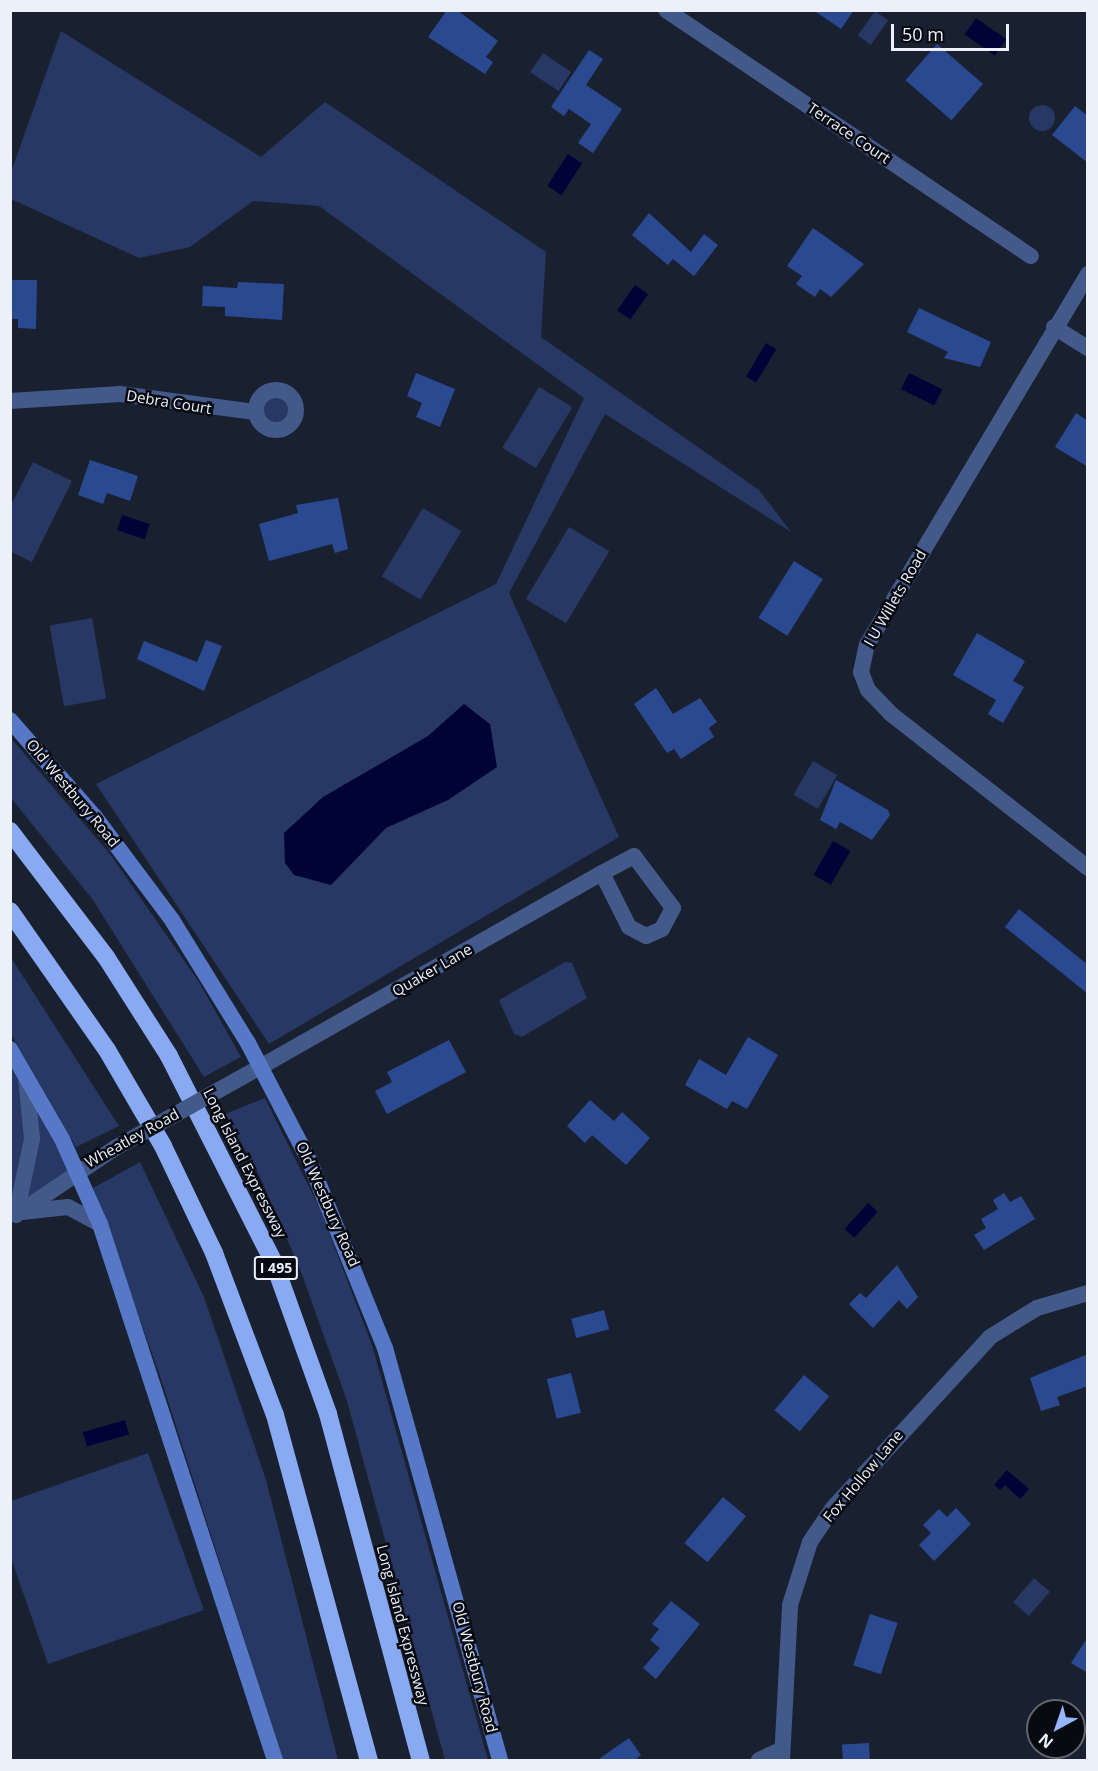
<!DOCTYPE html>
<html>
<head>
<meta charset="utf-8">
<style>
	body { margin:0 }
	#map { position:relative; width:1098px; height:1771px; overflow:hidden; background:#192030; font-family:"Open Sans",sans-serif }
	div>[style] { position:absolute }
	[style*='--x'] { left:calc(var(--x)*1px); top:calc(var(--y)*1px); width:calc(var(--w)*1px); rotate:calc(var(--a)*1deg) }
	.green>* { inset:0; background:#263863; transform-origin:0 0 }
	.round { border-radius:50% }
	.water>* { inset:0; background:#010338; transform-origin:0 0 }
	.building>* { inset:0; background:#2b4991; transform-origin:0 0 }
	.minor>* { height:16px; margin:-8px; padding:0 8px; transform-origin:8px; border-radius:8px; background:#435989 }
	.minor>.ring { margin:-8px; padding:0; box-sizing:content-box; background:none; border:16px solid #435989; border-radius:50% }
	.tertiary>* { height:16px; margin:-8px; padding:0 8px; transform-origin:8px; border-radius:8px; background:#435989 }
	.secondary>* { height:16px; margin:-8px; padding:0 8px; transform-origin:8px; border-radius:8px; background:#5678c6 }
	.motorway>* { height:18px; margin:-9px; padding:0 9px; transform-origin:9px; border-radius:9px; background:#89aaf2 }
	.tertiary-bridge>* { height:16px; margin:-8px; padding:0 8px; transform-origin:8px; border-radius:8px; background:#435989 }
	span { translate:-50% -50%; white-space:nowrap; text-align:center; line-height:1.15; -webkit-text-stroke:5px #070a11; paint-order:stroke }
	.shield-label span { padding:2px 4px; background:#070a11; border:2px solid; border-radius:4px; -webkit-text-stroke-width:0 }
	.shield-label { font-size:14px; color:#ebf0fb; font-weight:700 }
	.street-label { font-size:15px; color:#ebf0fb }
	.frame { position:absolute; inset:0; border:12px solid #ebf0fb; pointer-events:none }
	.north { position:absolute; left:1026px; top:1699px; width:60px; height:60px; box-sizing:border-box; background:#070a11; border:2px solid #62666f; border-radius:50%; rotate:220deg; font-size:16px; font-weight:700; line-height:24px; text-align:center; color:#ebf0fb }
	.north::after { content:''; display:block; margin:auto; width:21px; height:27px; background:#96b6fd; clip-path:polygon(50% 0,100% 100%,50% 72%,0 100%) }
	.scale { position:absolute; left:891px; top:24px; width:118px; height:27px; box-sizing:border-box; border:3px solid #ebf0fb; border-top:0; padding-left:8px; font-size:18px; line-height:21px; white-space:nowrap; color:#ebf0fb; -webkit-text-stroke:4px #070a11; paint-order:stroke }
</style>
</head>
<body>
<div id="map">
	<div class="green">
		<div style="left:875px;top:11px;width:16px;height:30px;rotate:35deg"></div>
		<div style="clip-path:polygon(61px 31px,261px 157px,325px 102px,546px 252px,541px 337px,759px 490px,791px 532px,605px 414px,509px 593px,619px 837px,269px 1044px,96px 784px,496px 584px,584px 398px,319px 206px,253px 201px,190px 247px,139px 258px,11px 199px,11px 172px)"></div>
		<div style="left:543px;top:53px;width:34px;height:23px;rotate:34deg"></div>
		<div class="round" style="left:1029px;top:105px;width:26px;height:26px"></div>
		<div style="left:539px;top:387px;width:39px;height:71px;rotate:31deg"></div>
		<div class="round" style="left:263px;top:397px;width:26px;height:26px"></div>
		<div style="clip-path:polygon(33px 462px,72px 481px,32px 562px,11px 552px,10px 507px)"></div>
		<div style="left:423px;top:508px;width:45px;height:80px;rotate:31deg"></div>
		<div style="left:569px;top:527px;width:47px;height:84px;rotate:31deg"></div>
		<div style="left:92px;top:618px;width:82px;height:43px;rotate:80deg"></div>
		<div style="clip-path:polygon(10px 737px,110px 854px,199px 982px,241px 1057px,204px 1077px,93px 900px,11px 798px)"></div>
		<div style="left:813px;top:761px;width:28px;height:39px;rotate:30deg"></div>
		<div style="clip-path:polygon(10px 956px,119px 1126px,76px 1147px,11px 1034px)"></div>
		<div style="clip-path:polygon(565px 962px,572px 963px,587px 998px,522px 1037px,514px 1034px,499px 1000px)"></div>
		<div style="clip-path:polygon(11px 1049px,77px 1169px,11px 1221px)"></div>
		<div style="clip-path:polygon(265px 1098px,320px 1209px,372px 1345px,488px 1760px,445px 1760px,347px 1401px,300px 1269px,260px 1177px,225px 1114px)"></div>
		<div style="clip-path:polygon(140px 1162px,204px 1297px,266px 1480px,338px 1760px,283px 1760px,160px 1376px,93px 1188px)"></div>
		<div style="clip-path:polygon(148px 1453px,204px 1610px,48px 1664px,11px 1558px,11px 1501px)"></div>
		<div style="left:1034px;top:1578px;width:21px;height:32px;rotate:41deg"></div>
	</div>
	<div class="water">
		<div style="left:976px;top:18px;width:37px;height:20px;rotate:35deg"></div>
		<div style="left:568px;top:154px;width:17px;height:38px;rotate:33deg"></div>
		<div style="left:635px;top:285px;width:16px;height:31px;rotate:35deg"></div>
		<div style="left:766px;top:343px;width:12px;height:39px;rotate:31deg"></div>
		<div style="left:909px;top:373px;width:37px;height:18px;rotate:26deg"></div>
		<div style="left:122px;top:515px;width:29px;height:16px;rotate:18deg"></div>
		<div style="clip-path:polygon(464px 704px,490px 724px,497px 767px,448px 800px,386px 828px,331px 885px,294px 875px,285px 863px,284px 833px,323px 797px,428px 736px)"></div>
		<div style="left:833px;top:841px;width:20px;height:39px;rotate:30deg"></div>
		<div style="left:868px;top:1203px;width:13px;height:35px;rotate:42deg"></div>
		<div style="left:125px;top:1420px;width:15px;height:44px;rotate:74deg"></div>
		<div style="clip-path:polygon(1007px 1470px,1029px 1489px,1020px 1499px,1005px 1485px,1000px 1490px,994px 1485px)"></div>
	</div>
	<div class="building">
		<div style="clip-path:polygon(447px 10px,457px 10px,498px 41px,486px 57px,493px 62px,485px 74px,428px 37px)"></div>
		<div style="clip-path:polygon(813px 10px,854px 10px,841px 29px)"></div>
		<div style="left:937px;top:44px;width:61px;height:48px;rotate:41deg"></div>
		<div style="clip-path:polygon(589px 50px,603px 59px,586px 85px,622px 109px,593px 153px,578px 143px,591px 124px,569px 109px,564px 116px,551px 107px)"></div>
		<div style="clip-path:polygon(1075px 106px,1088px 116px,1088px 163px,1052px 135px)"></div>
		<div style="clip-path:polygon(649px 213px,691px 252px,704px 234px,718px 245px,694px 276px,673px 259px,668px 265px,632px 235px)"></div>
		<div style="clip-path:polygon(813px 228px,864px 264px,831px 297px,820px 289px,815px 297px,796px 284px,802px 276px,787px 266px)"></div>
		<div style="clip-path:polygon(10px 280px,37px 280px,36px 329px,18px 328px,18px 319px,10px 319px)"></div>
		<div style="clip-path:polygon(238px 282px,284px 284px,282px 320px,225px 316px,225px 307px,202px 306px,203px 286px,237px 288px)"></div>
		<div style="clip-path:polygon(919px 308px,991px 342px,980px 367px,944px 358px,948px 352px,907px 332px)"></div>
		<div style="clip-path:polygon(416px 373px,455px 389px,440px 427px,416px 417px,422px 403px,407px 396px)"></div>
		<div style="clip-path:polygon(1076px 413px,1088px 421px,1088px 467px,1055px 447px)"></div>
		<div style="clip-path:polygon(90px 460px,138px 476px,130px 501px,107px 493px,103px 504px,78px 495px)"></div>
		<div style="clip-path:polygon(338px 498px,348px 549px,335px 553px,332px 544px,269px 561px,259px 524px,298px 513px,296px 505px)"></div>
		<div style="left:794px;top:561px;width:34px;height:67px;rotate:32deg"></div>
		<div style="clip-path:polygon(977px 633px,1025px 661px,1013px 681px,1024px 687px,1003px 723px,988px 714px,996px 700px,953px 675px)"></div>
		<div style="clip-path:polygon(206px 640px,222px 646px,204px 691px,137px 659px,144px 641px,197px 662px)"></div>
		<div style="clip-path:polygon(656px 688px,673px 714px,700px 698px,717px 722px,709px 728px,714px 737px,681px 759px,674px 749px,667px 753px,634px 704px)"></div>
		<div style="clip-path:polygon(836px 780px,888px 810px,890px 815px,872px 840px,840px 822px,836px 829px,820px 820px)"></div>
		<div style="clip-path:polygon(1019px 909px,1088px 965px,1088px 994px,1005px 927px)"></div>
		<div style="clip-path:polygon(748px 1037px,778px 1055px,747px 1109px,732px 1101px,727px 1109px,685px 1085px,699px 1059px,726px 1075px)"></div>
		<div style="clip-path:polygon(449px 1040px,466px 1072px,387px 1114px,375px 1091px,392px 1082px,387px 1072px)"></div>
		<div style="clip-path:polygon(590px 1100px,614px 1121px,622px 1112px,650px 1138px,626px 1165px,592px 1135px,585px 1143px,567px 1126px)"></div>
		<div style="clip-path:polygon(1004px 1193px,1010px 1202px,1021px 1196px,1035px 1219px,984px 1250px,974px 1235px,986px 1228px,981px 1219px,998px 1209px,993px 1200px)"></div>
		<div style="clip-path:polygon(897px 1265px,918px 1297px,907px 1309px,899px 1300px,873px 1328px,849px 1304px,860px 1293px,866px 1298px)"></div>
		<div style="left:604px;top:1310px;width:20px;height:34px;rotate:75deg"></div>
		<div style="clip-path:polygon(1088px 1354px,1088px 1386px,1057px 1397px,1060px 1405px,1041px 1411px,1030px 1378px)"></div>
		<div style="left:571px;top:1373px;width:41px;height:25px;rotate:76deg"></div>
		<div style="left:804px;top:1375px;width:33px;height:46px;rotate:40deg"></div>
		<div style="left:723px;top:1497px;width:30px;height:60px;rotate:40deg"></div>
		<div style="clip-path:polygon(956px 1508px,971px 1524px,934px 1561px,919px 1545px,931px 1533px,923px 1525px,939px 1509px,947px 1517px)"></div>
		<div style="clip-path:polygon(671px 1601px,700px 1624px,656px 1679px,643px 1668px,660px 1648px,650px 1640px,659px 1629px,652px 1624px)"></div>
		<div style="left:870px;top:1614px;width:29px;height:54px;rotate:18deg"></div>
		<div style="clip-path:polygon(1088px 1637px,1088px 1673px,1071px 1663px)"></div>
		<div style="clip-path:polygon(629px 1738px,641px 1755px,634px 1761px,596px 1761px)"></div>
		<div style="left:869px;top:1743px;width:18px;height:27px;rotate:87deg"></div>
	</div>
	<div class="minor">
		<div style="--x:666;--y:10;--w:440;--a:34"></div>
		<div style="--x:1088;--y:274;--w:431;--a:120.8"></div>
		<div style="--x:867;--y:644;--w:29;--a:102"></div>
		<div style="--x:861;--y:672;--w:19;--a:69"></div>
		<div style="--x:868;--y:690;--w:33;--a:46"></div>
		<div style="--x:891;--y:714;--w:250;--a:38"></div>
		<div style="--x:1054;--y:327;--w:40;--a:32"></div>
		<div class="ring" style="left:256px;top:390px;width:24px;height:24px"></div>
		<div style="--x:10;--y:401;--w:110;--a:-3.6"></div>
		<div style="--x:120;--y:394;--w:136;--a:7.6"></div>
		<div style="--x:262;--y:1066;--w:391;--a:-29.6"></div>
		<div style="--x:602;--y:873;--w:36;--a:-28"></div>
		<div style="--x:634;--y:856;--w:65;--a:53.1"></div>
		<div style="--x:673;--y:908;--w:24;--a:118"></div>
		<div style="--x:662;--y:929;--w:17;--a:156"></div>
		<div style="--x:646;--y:936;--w:19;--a:-152"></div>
		<div style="--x:629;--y:927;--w:60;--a:-116.6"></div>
		<div style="--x:759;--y:1760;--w:23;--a:-25"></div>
		<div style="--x:782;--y:1760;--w:155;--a:-87"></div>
		<div style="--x:790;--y:1605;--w:66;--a:-72.4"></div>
		<div style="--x:810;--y:1542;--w:41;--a:-55.9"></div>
		<div style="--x:833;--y:1508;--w:232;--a:-47.4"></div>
		<div style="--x:990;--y:1337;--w:55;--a:-31.7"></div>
		<div style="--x:1037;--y:1308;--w:53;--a:-16.4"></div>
	</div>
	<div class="tertiary">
		<div style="--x:235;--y:1081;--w:31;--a:-29"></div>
		<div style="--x:22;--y:1212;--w:46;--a:-6.2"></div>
		<div style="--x:68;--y:1207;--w:36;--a:28"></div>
		<div style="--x:17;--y:1214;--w:118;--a:-34"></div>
		<div style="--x:16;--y:1215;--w:78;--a:-78.1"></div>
		<div style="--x:32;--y:1139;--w:61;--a:-95.6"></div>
	</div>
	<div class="secondary">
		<div style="--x:10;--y:720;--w:129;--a:48.8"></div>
		<div style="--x:95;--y:817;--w:129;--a:53.2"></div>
		<div style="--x:172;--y:920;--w:145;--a:58.3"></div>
		<div style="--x:248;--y:1043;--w:132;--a:62.5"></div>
		<div style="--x:309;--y:1160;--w:203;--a:68"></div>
		<div style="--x:385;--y:1348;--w:428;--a:74.4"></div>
		<div style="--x:10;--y:1049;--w:104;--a:60"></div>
		<div style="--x:62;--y:1139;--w:93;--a:65.9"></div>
		<div style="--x:100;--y:1224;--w:564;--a:71.92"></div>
	</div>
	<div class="motorway">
		<div style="--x:10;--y:831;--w:158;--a:52.7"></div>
		<div style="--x:106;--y:957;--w:117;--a:57.5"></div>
		<div style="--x:169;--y:1056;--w:232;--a:63.1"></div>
		<div style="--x:274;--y:1263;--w:160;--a:70.3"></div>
		<div style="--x:328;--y:1414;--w:358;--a:75"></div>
		<div style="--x:10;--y:911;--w:169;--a:55.1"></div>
		<div style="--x:107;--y:1050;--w:111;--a:59.7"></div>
		<div style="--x:163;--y:1146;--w:119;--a:64.5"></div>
		<div style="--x:214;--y:1253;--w:173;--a:69.4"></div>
		<div style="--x:275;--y:1415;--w:358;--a:74.8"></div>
	</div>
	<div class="tertiary-bridge">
		<div style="--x:115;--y:1148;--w:137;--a:-29.2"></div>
	</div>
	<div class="shield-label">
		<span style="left:276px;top:1268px">I 495</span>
	</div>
	<div class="street-label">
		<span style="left:849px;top:133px;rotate:34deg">Terrace Court</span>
		<span style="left:169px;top:402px;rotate:9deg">Debra Court</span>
		<span style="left:895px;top:598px;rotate:-60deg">I U Willets Road</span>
		<span style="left:73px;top:793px;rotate:50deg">Old Westbury Road</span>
		<span style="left:432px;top:970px;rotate:-30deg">Quaker Lane</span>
		<span style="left:132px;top:1138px;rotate:-29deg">Wheatley Road</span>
		<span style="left:245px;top:1163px;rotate:63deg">Long Island Expressway</span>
		<span style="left:328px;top:1204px;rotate:66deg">Old Westbury Road</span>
		<span style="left:863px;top:1476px;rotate:-50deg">Fox Hollow Lane</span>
		<span style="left:403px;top:1625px;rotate:75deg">Long Island Expressway</span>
		<span style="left:475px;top:1667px;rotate:75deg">Old Westbury Road</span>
	</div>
	<div class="frame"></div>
	<div class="north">N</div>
	<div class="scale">50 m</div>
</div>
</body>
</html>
